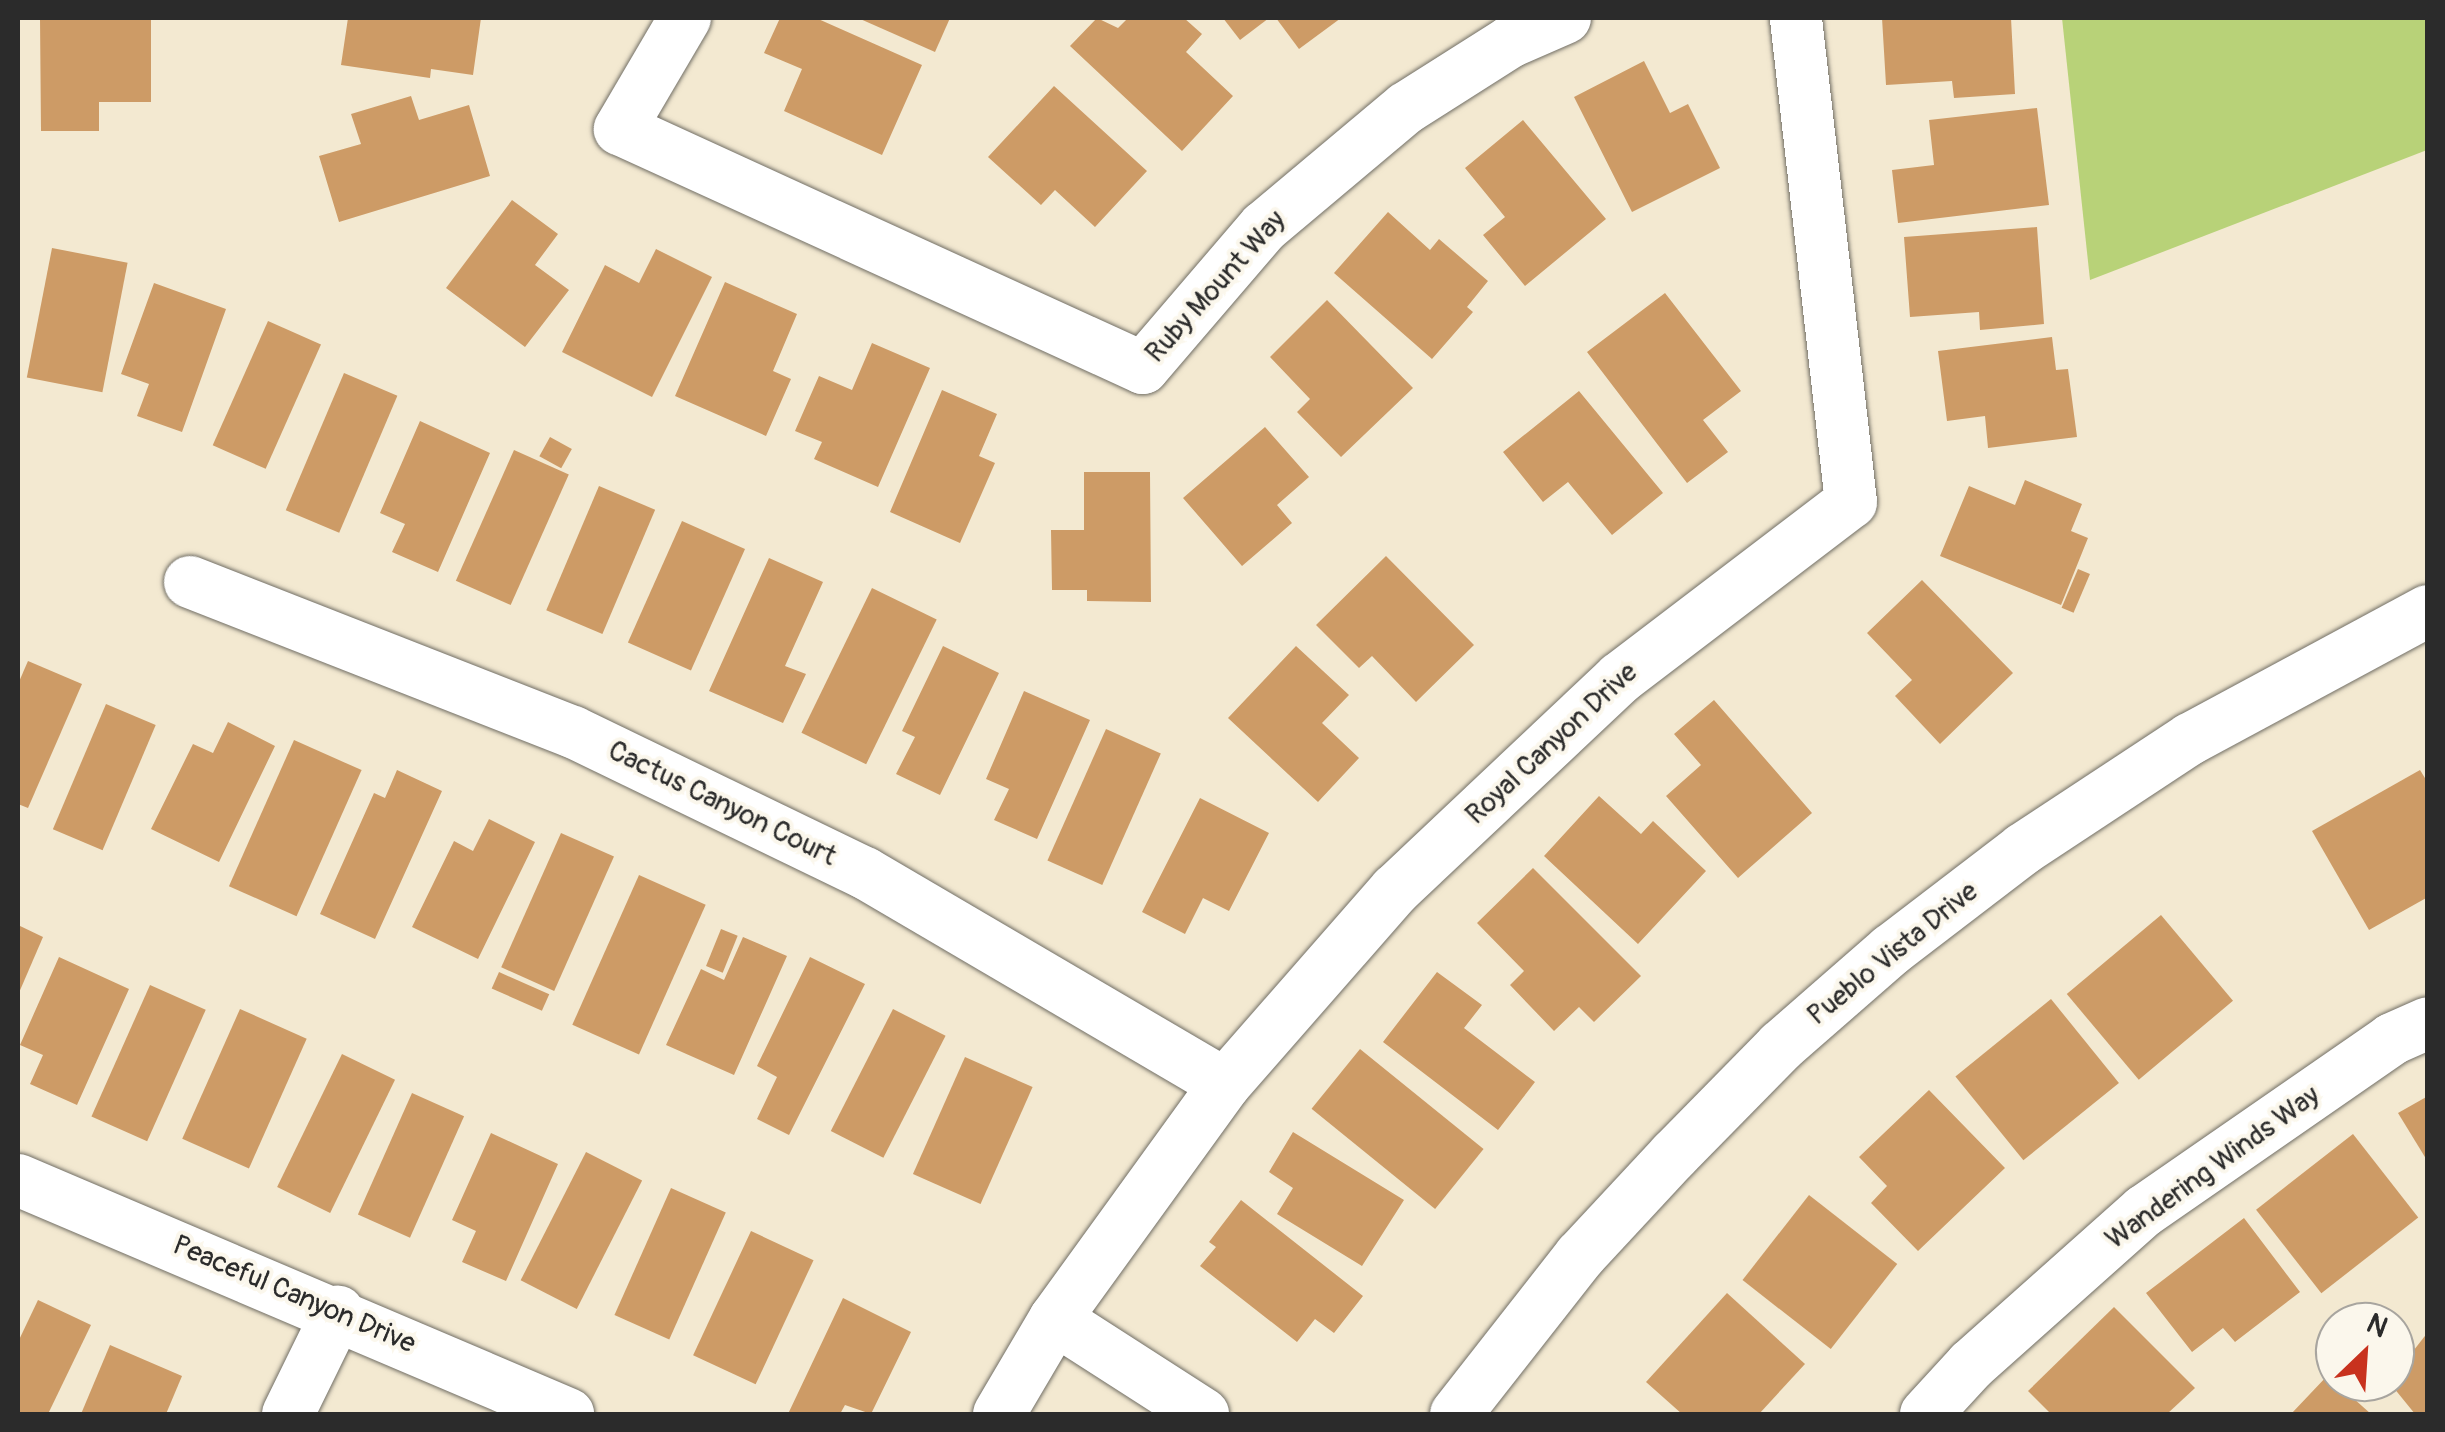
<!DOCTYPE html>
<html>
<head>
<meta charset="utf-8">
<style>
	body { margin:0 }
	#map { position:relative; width:2445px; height:1432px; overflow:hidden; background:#f3e9d1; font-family:Pangolin,sans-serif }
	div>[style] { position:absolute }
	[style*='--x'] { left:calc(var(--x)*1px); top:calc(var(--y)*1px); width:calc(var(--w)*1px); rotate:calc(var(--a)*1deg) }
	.green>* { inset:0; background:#b8d278 }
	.building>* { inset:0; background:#cd9b66; transform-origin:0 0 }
	.roads { filter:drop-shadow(0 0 2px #716e65) drop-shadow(0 0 2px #716e65) }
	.minor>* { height:52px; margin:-26px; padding:0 26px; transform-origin:26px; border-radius:26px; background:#fff }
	span { translate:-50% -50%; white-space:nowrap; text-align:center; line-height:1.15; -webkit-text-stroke:8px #fbf7ec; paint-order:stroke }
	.street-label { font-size:28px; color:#2b2b2b }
	.frame { position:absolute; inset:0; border:20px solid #2b2b2b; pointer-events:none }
	.north { position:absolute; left:2315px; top:1302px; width:100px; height:100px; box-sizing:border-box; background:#fbf7ec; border:2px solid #a8a59f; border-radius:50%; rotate:25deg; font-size:28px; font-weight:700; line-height:40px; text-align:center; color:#2b2b2b }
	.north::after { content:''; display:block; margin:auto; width:35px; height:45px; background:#c8321e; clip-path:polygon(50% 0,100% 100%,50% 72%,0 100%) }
</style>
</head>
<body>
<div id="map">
	<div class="green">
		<div style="clip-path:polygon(2062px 18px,2427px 18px,2427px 150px,2090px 280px)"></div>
	</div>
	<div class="building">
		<div style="clip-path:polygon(40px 18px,151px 18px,151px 102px,99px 102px,99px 131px,41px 131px)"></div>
		<div style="clip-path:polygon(348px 18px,481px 18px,473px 75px,431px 69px,430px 78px,341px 65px)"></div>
		<div style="clip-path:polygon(780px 18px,816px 18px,922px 65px,882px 155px,784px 111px,802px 69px,764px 53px)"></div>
		<div style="clip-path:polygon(858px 18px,950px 18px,935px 52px)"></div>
		<div style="clip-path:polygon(1097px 18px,1118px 28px,1128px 18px,1184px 18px,1202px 34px,1186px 52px,1233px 96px,1182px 151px,1070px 46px)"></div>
		<div style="clip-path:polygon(1223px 18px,1269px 18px,1240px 40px)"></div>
		<div style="clip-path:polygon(1276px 18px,1341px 18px,1299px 49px)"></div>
		<div style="clip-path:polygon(1882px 18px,2011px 18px,2015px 94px,1954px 98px,1952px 81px,1886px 85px)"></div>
		<div style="clip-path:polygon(1644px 61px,1670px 113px,1688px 104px,1720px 168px,1632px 212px,1574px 97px)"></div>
		<div style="clip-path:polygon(1054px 86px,1147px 171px,1095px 227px,1055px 190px,1041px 205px,988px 157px)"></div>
		<div style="clip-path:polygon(411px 96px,419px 120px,469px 105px,490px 176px,339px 222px,319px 156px,361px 144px,351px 114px)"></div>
		<div style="clip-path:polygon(2037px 108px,2049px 205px,1898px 223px,1892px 170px,1934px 165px,1929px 120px)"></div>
		<div style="clip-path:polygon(1523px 120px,1606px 219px,1525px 286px,1483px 235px,1505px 217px,1465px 168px)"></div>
		<div style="clip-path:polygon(512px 200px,558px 234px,535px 265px,569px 290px,525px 347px,446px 288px)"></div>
		<div style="clip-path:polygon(1388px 212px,1430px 250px,1439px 239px,1488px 281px,1467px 307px,1473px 312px,1432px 359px,1334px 273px)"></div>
		<div style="clip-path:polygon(2037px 227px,2044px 324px,1980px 330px,1979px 312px,1910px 317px,1904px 237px)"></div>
		<div style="left:52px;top:248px;width:77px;height:132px;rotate:11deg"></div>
		<div style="clip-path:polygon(656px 249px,712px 277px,652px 397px,562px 352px,605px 265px,639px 283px)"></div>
		<div style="clip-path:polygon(725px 282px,797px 314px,773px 371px,791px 379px,766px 436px,675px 396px)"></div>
		<div style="clip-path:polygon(154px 283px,226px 309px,182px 432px,137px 416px,149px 384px,121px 374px)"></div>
		<div style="clip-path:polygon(1665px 293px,1741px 391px,1703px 420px,1728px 452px,1687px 483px,1587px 352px)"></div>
		<div style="clip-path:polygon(1327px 300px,1413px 388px,1341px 457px,1297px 412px,1310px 399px,1270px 357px)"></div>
		<div style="left:268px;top:321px;width:58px;height:136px;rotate:24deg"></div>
		<div style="clip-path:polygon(2052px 337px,2056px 370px,2068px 369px,2077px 437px,1988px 448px,1985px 416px,1947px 421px,1938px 351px)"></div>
		<div style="clip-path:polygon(872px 343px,930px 368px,878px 487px,814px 459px,822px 442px,795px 431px,819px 376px,852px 390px)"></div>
		<div style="left:344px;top:373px;width:58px;height:149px;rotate:23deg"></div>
		<div style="clip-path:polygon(942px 390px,997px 414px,979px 456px,995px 463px,960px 543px,890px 512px)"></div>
		<div style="clip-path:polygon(1579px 391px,1663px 493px,1612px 535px,1568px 482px,1543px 502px,1503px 452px)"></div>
		<div style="clip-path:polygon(420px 421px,490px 453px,438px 572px,392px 552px,405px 524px,380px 513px)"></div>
		<div style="clip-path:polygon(1265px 427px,1309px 477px,1277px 505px,1292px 523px,1242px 566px,1183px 498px)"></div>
		<div style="left:550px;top:437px;width:25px;height:22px;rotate:29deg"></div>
		<div style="left:514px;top:450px;width:60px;height:143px;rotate:24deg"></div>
		<div style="clip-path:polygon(1084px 472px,1150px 472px,1151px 602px,1087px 601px,1087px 590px,1052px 590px,1051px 530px,1084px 530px)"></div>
		<div style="clip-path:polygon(2025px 480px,2082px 504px,2071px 531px,2088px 538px,2061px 605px,1940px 556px,1969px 486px,2015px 505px)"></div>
		<div style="left:599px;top:486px;width:61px;height:135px;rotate:23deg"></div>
		<div style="left:682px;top:521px;width:69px;height:133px;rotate:24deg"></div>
		<div style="clip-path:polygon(1386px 556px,1474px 645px,1416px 702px,1372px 656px,1359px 668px,1316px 625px)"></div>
		<div style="clip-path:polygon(769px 558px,823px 582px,785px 666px,806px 674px,783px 723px,709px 691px)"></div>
		<div style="left:2078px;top:569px;width:13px;height:42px;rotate:23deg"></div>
		<div style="clip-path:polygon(1922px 580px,2013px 673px,1940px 744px,1895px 696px,1912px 680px,1867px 633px)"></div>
		<div style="left:872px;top:588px;width:72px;height:161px;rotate:26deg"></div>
		<div style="clip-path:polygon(943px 646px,999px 673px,940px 795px,896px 774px,915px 737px,902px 731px)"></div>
		<div style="clip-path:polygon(1296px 646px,1349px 695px,1322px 723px,1359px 758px,1318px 802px,1228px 718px)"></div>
		<div style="clip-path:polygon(28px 661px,82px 684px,28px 808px,18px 804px,18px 684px)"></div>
		<div style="clip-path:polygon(1024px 691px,1090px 720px,1037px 839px,994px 820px,1009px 789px,986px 779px)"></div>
		<div style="clip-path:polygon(1714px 700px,1812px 813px,1738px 878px,1666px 796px,1701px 765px,1674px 734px)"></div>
		<div style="left:106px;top:704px;width:54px;height:136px;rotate:23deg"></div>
		<div style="clip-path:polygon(228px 722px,275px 746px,219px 862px,151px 829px,193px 744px,213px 753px)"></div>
		<div style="left:1106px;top:729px;width:60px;height:144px;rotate:24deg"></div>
		<div style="left:294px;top:740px;width:74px;height:160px;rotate:24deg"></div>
		<div style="clip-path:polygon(397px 770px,442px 791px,375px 939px,320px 914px,374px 793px,385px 798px)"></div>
		<div style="clip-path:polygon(2420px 770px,2428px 783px,2428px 897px,2369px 930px,2312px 831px)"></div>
		<div style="clip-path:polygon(1599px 796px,1641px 834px,1653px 821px,1706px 871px,1638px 944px,1544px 856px)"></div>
		<div style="clip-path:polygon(1200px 798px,1269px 833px,1229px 911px,1203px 898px,1185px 934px,1142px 912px)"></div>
		<div style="clip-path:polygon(489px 819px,535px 842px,478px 959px,412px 927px,454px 841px,473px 851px)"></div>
		<div style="left:561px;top:833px;width:58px;height:147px;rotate:24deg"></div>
		<div style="clip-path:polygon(1533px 868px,1641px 976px,1594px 1022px,1579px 1007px,1554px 1031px,1510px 985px,1524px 971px,1477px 923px)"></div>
		<div style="left:639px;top:875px;width:73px;height:164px;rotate:24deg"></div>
		<div style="left:2161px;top:915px;width:112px;height:123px;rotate:50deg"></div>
		<div style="clip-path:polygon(18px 925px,43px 937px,18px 995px)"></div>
		<div style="left:721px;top:929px;width:18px;height:40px;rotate:22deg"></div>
		<div style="clip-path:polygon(743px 937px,787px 956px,734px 1075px,666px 1045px,701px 969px,724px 980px)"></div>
		<div style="clip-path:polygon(59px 957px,129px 989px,77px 1105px,30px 1084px,43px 1055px,20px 1045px)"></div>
		<div style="clip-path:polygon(810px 957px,865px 984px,789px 1135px,757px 1119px,777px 1077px,757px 1066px)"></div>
		<div style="left:499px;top:972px;width:55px;height:18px;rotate:24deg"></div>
		<div style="clip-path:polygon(1437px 972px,1482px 1005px,1464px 1028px,1535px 1082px,1498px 1130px,1383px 1042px)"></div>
		<div style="left:150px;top:985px;width:61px;height:144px;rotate:24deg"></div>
		<div style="left:2051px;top:999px;width:108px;height:123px;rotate:51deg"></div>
		<div style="left:240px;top:1009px;width:73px;height:142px;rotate:24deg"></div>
		<div style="left:893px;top:1009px;width:59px;height:137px;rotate:27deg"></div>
		<div style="left:1360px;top:1049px;width:159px;height:77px;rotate:39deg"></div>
		<div style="left:342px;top:1054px;width:59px;height:148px;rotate:26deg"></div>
		<div style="left:965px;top:1057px;width:74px;height:128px;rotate:24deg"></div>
		<div style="clip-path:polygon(1929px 1090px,2005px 1168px,1918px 1251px,1871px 1203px,1887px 1186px,1859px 1157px)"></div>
		<div style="left:412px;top:1093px;width:57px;height:133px;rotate:24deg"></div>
		<div style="clip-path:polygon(2428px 1096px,2428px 1162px,2398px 1113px)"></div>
		<div style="clip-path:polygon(1293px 1132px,1404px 1200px,1362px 1266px,1277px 1214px,1293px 1188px,1269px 1172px)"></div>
		<div style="clip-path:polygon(491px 1133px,558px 1164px,506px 1281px,462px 1262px,476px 1231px,452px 1220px)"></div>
		<div style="left:2353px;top:1134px;width:106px;height:123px;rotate:52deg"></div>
		<div style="left:586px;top:1152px;width:63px;height:144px;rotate:27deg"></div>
		<div style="left:671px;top:1188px;width:60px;height:139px;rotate:24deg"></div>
		<div style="left:1809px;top:1195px;width:112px;height:108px;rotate:38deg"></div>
		<div style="clip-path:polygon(1241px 1200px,1363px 1296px,1334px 1333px,1315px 1319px,1297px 1342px,1200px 1266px,1216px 1247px,1209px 1242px)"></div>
		<div style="clip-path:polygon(2244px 1218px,2300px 1292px,2235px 1342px,2223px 1328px,2192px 1352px,2146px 1293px)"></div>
		<div style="left:751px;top:1231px;width:69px;height:137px;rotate:25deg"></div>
		<div style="clip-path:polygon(1727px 1293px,1805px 1364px,1759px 1414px,1682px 1414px,1646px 1382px)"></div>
		<div style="clip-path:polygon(843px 1298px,911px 1332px,871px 1414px,845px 1405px,840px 1414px,788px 1414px)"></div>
		<div style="clip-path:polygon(38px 1300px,91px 1325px,48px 1414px,18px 1414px,18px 1342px)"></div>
		<div style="clip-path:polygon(2114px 1307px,2195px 1388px,2167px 1414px,2051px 1414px,2028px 1391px)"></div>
		<div style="clip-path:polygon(2428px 1332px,2428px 1414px,2415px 1414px,2389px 1382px)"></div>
		<div style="clip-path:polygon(110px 1345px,182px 1376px,166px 1414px,81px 1414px)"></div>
		<div style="clip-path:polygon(2328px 1375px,2335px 1382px,2371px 1414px,2291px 1414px)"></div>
	</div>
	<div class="roads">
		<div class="minor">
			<div style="--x:685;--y:18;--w:129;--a:120.4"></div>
			<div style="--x:620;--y:129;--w:575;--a:24.56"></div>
			<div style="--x:1143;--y:368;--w:186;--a:-49.4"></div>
			<div style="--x:1264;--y:227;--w:185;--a:-40"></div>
			<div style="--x:1406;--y:108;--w:123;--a:-32.4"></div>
			<div style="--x:1510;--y:42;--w:60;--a:-23.6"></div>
			<div style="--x:190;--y:582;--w:411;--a:21.4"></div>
			<div style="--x:573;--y:732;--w:324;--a:25.8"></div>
			<div style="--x:865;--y:873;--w:417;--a:30.4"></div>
			<div style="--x:18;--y:1180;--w:598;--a:23.05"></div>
			<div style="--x:1055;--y:1319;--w:176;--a:32.7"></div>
			<div style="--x:288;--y:1414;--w:114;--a:-63.9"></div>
			<div style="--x:999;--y:1414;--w:110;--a:-59.5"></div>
			<div style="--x:1055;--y:1319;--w:290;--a:-54.1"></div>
			<div style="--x:1225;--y:1084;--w:258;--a:-48.8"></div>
			<div style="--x:1395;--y:890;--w:309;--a:-43.3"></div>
			<div style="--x:1620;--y:678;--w:290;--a:-37.3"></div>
			<div style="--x:1851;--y:502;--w:487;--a:-96.5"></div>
			<div style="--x:1456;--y:1414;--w:201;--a:-51.9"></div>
			<div style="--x:1580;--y:1256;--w:138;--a:-47.1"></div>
			<div style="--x:1674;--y:1155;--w:153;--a:-45.5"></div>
			<div style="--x:1781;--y:1046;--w:146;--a:-41.1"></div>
			<div style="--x:1891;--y:950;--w:166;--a:-37.4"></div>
			<div style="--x:2023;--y:849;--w:200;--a:-33.4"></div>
			<div style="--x:2190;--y:739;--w:270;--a:-28.3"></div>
			<div style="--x:1926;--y:1414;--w:67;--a:-47.4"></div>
			<div style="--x:1971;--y:1365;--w:232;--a:-41.7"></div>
			<div style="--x:2144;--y:1211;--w:302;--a:-34.7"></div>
			<div style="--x:2392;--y:1039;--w:39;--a:-24"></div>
		</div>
	</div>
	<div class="street-label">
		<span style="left:1216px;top:287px;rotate:-48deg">Ruby Mount Way</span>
		<span style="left:1552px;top:744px;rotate:-43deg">Royal Canyon Drive</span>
		<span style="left:722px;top:804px;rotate:26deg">Cactus Canyon Court</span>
		<span style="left:1893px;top:954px;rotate:-39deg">Pueblo Vista Drive</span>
		<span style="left:2213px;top:1168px;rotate:-36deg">Wandering Winds Way</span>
		<span style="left:294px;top:1295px;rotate:23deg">Peaceful Canyon Drive</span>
	</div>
	<div class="frame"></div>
	<div class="north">N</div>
</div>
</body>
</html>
